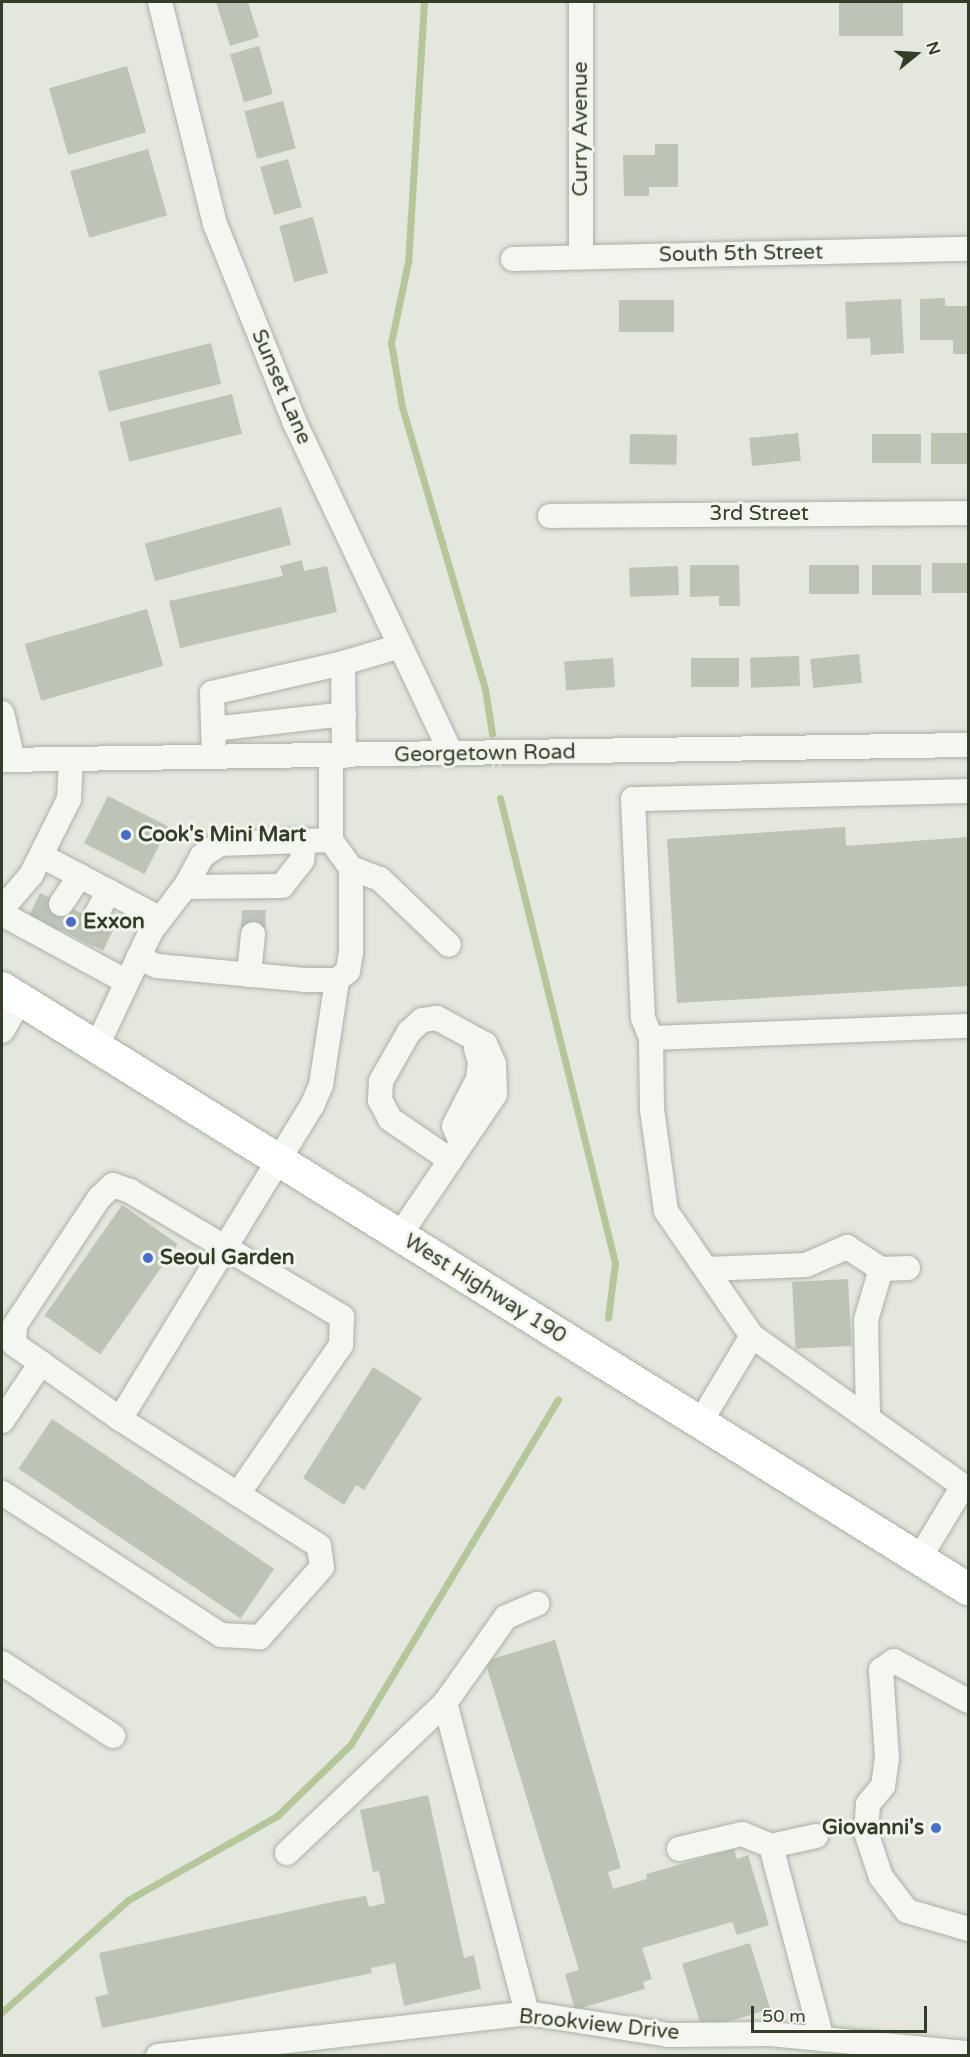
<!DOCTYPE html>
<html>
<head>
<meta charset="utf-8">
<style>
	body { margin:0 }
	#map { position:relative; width:970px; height:2057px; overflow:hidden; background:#e3e7de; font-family:"Varela Round",sans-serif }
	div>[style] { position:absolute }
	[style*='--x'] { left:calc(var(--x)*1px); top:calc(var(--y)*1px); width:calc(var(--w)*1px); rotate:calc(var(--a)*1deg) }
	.stream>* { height:7px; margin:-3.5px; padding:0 3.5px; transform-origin:3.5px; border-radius:3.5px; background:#b6c69b }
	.building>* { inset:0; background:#bdc4b6; transform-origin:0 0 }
	.minor-tunnel>* { height:24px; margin-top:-12px; transform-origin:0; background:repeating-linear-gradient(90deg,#c0c5ba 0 24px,transparent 0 36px) }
	.roads { filter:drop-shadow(0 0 2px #abb1a4) drop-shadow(0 0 2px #abb1a4) }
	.minor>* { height:24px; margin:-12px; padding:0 12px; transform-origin:12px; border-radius:12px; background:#f3f6f1 }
	.major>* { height:32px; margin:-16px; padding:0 16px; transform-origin:16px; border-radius:16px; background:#fff }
	.dots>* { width:16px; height:16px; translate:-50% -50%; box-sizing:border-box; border:3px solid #f2f5ee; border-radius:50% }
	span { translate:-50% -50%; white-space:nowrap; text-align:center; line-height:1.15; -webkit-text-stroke:6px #f2f5ee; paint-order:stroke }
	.street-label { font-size:21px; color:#333d28 }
	.poi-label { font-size:21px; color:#333d28; font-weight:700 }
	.left { translate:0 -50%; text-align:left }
	.right { translate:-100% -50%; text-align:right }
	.frame { position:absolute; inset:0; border:3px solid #333d28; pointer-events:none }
	.north { position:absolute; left:886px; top:24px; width:60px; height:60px; -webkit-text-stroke:4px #f2f5ee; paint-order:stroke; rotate:72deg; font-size:16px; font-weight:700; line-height:24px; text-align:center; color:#333d28 }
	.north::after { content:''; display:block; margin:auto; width:21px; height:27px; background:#333d28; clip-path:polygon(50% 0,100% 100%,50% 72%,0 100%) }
	.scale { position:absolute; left:751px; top:2006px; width:176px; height:27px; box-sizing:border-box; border:3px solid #333d28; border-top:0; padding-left:8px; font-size:18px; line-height:21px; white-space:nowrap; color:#333d28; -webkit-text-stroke:4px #f2f5ee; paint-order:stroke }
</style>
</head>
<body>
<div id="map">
	<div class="stream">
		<div style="--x:424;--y:2;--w:260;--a:93.5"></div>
		<div style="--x:408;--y:262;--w:83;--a:101.9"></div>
		<div style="--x:391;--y:343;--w:65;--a:80.2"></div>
		<div style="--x:402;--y:407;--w:294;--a:73.6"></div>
		<div style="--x:485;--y:689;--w:45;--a:81"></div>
		<div style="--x:500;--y:798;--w:479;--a:76.1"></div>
		<div style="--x:615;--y:1263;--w:55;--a:97.3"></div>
		<div style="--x:2;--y:2012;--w:169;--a:-41.6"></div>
		<div style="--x:128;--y:1900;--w:171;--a:-29.4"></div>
		<div style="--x:277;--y:1816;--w:103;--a:-44.2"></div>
		<div style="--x:351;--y:1744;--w:402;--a:-59"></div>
	</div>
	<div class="building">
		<div style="clip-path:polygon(216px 2px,248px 2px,259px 37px,230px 46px)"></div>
		<div style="left:839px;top:2px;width:64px;height:34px"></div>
		<div style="left:259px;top:46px;width:50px;height:30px;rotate:74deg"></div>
		<div style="left:127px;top:66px;width:69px;height:81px;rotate:74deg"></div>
		<div style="left:283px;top:101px;width:49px;height:40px;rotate:75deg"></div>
		<div style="clip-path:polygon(655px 144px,678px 144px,678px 187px,649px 187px,649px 196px,624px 196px,623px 155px,655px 155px)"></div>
		<div style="left:148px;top:149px;width:69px;height:81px;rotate:74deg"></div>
		<div style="left:288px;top:159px;width:50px;height:29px;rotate:74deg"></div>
		<div style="left:313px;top:217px;width:58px;height:35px;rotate:75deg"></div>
		<div style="clip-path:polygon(945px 298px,945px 306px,968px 306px,968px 354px,953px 354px,953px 340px,920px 340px,920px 299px)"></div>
		<div style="clip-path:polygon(901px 299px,904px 353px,871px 355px,870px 338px,847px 339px,845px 302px)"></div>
		<div style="left:674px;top:300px;width:32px;height:55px;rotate:90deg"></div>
		<div style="left:211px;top:343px;width:42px;height:116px;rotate:76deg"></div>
		<div style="left:232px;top:394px;width:41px;height:116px;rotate:76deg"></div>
		<div style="left:798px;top:433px;width:28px;height:49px;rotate:84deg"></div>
		<div style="left:931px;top:433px;width:37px;height:31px"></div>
		<div style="left:630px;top:434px;width:47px;height:30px;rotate:1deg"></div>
		<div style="left:921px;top:434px;width:29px;height:49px;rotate:90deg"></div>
		<div style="left:281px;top:507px;width:39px;height:141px;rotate:75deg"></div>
		<div style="clip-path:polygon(302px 560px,304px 571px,327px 566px,337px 612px,180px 648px,169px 601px,283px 576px,280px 566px)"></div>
		<div style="left:968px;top:563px;width:30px;height:36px;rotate:90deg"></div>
		<div style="clip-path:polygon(690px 565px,739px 565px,740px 606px,719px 606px,719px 596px,690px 597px)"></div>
		<div style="left:809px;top:565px;width:50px;height:29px"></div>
		<div style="left:872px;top:565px;width:49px;height:30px"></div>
		<div style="left:678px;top:566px;width:29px;height:49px;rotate:88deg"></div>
		<div style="left:147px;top:609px;width:59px;height:127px;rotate:74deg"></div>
		<div style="left:859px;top:654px;width:29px;height:49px;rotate:84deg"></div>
		<div style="left:799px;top:656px;width:30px;height:49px;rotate:88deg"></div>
		<div style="left:613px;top:658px;width:29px;height:49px;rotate:86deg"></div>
		<div style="left:691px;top:658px;width:48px;height:29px"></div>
		<div style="left:108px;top:796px;width:68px;height:53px;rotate:27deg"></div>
		<div style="clip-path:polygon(845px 827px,846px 846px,968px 837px,968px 986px,677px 1003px,667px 839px)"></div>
		<div style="left:40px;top:893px;width:82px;height:24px;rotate:26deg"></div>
		<div style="left:122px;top:1205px;width:68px;height:135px;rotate:35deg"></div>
		<div style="left:848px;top:1279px;width:67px;height:56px;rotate:87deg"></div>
		<div style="clip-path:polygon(373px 1367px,422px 1398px,364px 1490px,356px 1485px,344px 1505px,303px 1478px)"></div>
		<div style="left:52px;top:1419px;width:268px;height:60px;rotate:34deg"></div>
		<div style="clip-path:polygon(555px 1640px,621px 1868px,608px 1872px,613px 1889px,647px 1879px,646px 1874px,734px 1849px,737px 1859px,748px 1855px,769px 1925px,737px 1935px,732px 1922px,642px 1948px,652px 1979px,643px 1982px,645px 1989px,575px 2010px,565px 1974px,579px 1970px,485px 1661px)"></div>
		<div style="clip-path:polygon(428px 1795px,464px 1958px,474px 1955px,481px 1989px,404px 2006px,395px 1963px,371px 1968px,372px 1973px,102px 2028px,95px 1997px,108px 1994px,99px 1953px,337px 1901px,366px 1896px,369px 1907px,385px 1903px,379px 1871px,373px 1872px,360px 1810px)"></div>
		<div style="left:750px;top:1943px;width:69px;height:71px;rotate:73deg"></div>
	</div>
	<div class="minor-tunnel">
		<div style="--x:49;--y:925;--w:24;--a:-60"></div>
		<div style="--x:253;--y:934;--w:28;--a:-88"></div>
		<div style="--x:82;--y:941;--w:24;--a:-62"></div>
	</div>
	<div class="roads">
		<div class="minor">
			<div style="--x:160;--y:2;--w:229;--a:76.1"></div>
			<div style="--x:215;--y:224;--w:212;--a:68.1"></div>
			<div style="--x:294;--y:421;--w:369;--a:64.7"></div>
			<div style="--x:581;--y:257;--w:255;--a:-90"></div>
			<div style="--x:513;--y:259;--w:455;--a:-1.3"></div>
			<div style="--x:550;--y:516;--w:418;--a:-0.4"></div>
			<div style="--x:2;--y:713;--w:48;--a:76.8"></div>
			<div style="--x:213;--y:729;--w:132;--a:-6.5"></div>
			<div style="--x:344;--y:756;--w:93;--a:-90.6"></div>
			<div style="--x:343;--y:663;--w:59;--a:-16.6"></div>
			<div style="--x:214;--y:757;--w:64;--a:-91.8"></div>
			<div style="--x:212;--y:693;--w:134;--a:-12.9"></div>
			<div style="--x:2;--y:760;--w:966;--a:-0.89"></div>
			<div style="--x:968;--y:791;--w:335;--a:178.6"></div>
			<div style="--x:633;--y:799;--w:219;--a:87.4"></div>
			<div style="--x:643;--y:1018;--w:22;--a:68"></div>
			<div style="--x:651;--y:1038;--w:317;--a:-2.2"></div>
			<div style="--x:42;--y:856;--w:132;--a:27.9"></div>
			<div style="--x:351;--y:868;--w:31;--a:21"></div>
			<div style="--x:380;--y:879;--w:95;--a:43.7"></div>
			<div style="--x:185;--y:887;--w:97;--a:-0.6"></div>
			<div style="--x:282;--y:886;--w:33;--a:-52"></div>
			<div style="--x:302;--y:860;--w:20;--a:-84"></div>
			<div style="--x:61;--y:904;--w:34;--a:-56"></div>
			<div style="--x:2;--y:909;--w:45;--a:-49.5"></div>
			<div style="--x:31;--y:875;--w:85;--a:-63.4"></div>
			<div style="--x:69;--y:799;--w:40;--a:-87.1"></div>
			<div style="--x:2;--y:914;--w:142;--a:28.5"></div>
			<div style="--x:93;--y:920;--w:33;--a:-61"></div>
			<div style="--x:138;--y:958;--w:21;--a:23"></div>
			<div style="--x:157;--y:966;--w:148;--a:5.4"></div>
			<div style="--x:304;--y:980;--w:33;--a:0"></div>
			<div style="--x:337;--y:980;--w:14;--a:-39"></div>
			<div style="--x:348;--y:971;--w:18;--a:-81"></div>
			<div style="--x:351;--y:953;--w:85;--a:-90"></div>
			<div style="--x:351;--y:868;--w:34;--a:-126"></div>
			<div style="--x:249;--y:975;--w:41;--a:-84.4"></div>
			<div style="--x:2;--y:1031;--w:36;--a:-60"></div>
			<div style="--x:651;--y:1038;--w:71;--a:89.2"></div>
			<div style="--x:652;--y:1109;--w:103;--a:82.2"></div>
			<div style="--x:666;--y:1211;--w:152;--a:55.5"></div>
			<div style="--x:752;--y:1336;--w:101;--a:120.9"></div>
			<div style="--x:96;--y:1048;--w:129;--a:-64.8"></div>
			<div style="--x:151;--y:931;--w:56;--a:-52.3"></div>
			<div style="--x:185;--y:887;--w:35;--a:-61"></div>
			<div style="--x:202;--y:856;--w:22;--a:-34"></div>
			<div style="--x:220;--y:844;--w:111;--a:-2.1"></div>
			<div style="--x:331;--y:840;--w:84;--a:-90"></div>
			<div style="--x:461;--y:1143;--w:18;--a:-112"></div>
			<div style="--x:454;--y:1126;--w:53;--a:-62.9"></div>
			<div style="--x:478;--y:1079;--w:17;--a:-83"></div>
			<div style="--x:480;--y:1062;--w:14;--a:-107"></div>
			<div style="--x:399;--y:1236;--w:171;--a:-55.9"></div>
			<div style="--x:495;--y:1094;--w:30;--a:-92"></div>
			<div style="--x:494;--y:1064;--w:22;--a:-114"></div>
			<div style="--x:485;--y:1044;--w:55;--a:-151.6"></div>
			<div style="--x:437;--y:1018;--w:15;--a:172"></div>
			<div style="--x:422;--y:1020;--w:18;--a:137"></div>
			<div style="--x:409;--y:1032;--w:56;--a:119.7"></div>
			<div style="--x:381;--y:1081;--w:19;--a:93"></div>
			<div style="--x:380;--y:1100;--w:21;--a:62"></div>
			<div style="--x:390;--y:1119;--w:73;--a:34.3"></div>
			<div style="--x:706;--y:1269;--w:100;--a:-2.3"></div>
			<div style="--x:806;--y:1265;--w:45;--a:-23.7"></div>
			<div style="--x:847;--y:1247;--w:40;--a:32.9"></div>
			<div style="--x:881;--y:1269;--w:53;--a:106.4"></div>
			<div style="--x:866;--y:1320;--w:98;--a:88.8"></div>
			<div style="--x:881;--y:1269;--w:27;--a:-2"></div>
			<div style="--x:752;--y:1336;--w:259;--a:35.4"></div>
			<div style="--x:963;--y:1486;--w:85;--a:121.1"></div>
			<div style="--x:41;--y:1363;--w:33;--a:-145"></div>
			<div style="--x:14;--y:1344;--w:19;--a:-87"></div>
			<div style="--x:15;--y:1325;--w:152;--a:-56.5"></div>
			<div style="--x:99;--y:1198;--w:19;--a:-43"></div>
			<div style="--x:113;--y:1185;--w:18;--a:19"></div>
			<div style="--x:130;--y:1191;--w:247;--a:30.7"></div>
			<div style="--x:342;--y:1317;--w:28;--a:92"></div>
			<div style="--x:341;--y:1345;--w:181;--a:124.7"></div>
			<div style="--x:120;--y:1419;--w:367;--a:-58.5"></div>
			<div style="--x:312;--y:1106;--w:23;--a:-67"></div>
			<div style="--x:321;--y:1085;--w:106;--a:-81.3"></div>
			<div style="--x:2;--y:1421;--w:70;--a:-56.1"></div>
			<div style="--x:41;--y:1363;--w:97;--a:35.3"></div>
			<div style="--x:120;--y:1419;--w:236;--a:32.5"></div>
			<div style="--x:319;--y:1546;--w:21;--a:82"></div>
			<div style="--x:322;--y:1567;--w:94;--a:131.5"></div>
			<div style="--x:260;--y:1637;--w:39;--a:-177"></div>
			<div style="--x:221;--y:1635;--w:261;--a:-147"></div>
			<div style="--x:2;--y:1663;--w:133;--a:33.3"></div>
			<div style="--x:968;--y:1701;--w:84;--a:-151.6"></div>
			<div style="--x:894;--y:1661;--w:16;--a:145"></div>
			<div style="--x:881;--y:1670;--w:88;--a:86.1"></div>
			<div style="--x:887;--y:1758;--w:28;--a:98"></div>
			<div style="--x:883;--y:1786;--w:23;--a:130"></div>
			<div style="--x:868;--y:1804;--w:28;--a:94"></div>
			<div style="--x:866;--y:1832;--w:47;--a:71.6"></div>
			<div style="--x:881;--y:1877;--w:43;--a:52.6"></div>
			<div style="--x:907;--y:1911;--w:64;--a:16.4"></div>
			<div style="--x:771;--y:1846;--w:46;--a:-12.5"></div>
			<div style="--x:679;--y:1849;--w:65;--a:-13.4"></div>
			<div style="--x:742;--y:1834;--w:31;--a:22"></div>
			<div style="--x:771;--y:1846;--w:200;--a:75.2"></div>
			<div style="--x:287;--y:1853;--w:218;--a:-43.5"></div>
			<div style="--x:527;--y:2013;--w:321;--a:-104.8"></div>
			<div style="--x:445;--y:1703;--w:105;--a:-54.7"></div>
			<div style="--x:506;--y:1617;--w:34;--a:-23"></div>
			<div style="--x:158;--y:2056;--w:371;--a:-6.6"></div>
			<div style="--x:527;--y:2013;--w:144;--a:8.8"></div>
			<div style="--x:669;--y:2035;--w:101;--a:-0.6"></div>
			<div style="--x:770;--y:2034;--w:199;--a:5.5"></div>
		</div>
		<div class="major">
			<div style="--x:2;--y:988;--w:1138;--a:31.89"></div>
		</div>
	</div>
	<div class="dots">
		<div style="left:126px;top:835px;background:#486ec8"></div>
		<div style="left:71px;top:922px;background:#486ec8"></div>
		<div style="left:148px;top:1258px;background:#486ec8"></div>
		<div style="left:936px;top:1828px;background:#486ec8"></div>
	</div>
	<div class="street-label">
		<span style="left:581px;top:129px;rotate:-90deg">Curry Avenue</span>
		<span style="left:741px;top:254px;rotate:-1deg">South 5th Street</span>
		<span style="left:281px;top:387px;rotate:67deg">Sunset Lane</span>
		<span style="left:759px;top:514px">3rd Street</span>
		<span style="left:485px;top:754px;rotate:-1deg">Georgetown Road</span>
		<span style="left:485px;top:1289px;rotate:32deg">West Highway 190</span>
		<span style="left:599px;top:2025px;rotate:6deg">Brookview Drive</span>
	</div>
	<div class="poi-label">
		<span class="left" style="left:138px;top:835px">Cook's Mini Mart</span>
		<span class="left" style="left:83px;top:922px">Exxon</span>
		<span class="left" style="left:160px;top:1258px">Seoul Garden</span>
		<span class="right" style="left:924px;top:1828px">Giovanni's</span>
	</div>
	<div class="frame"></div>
	<div class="north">N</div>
	<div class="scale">50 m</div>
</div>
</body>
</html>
